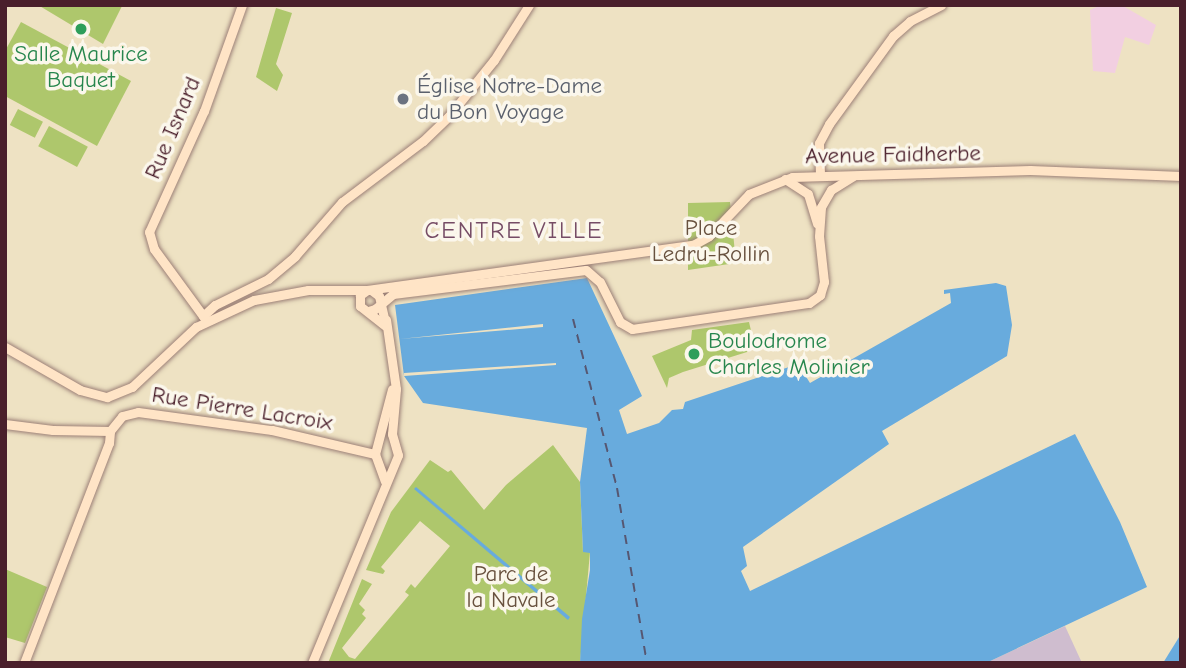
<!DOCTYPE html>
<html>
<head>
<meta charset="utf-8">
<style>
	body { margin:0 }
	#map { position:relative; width:1186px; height:668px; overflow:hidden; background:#eee2c3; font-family:"Comic Neue",sans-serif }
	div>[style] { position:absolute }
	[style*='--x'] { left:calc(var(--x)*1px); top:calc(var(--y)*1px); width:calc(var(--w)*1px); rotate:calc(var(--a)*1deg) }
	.built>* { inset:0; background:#f2cfe1 }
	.industrial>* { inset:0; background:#cfbdcf }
	.green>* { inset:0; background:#aec76c; transform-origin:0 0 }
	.water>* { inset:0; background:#68abdd }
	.pier>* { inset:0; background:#eee2c3 }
	.ferry>* { height:2px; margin-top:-1px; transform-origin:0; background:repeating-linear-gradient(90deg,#565772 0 9px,transparent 0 16px) }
	.roads { filter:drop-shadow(0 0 2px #9c8077) drop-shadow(0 0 2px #9c8077) }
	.secondary>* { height:9px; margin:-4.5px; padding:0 4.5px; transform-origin:4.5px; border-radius:4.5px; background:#ffe4c6 }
	.dots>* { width:19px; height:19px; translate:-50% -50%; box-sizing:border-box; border:4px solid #fbf7ec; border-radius:50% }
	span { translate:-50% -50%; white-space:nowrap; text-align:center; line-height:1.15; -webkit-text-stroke:7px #fbf7ec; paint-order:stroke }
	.leisure-label { font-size:23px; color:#27864d }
	.left { translate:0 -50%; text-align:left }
	.worship-label { font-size:23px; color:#5b616d }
	.street-label { font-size:23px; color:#4a1f2b }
	.park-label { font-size:23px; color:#68513e }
	.neighbourhood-label { font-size:24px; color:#764c65; letter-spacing:2px }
	.frame { position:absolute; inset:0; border:7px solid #4a1f2b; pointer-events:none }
</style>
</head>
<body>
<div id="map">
	<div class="built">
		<div style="clip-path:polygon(1101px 5px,1123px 6px,1156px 25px,1149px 45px,1125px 37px,1115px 73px,1093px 71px,1090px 10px)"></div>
	</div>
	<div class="industrial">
		<div style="clip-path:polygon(1065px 626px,1082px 663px,986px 663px)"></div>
	</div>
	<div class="green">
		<div style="clip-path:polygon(38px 5px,121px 5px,122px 6px,103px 44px)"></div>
		<div style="clip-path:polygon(276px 8px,292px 13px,276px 64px,283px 75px,277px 91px,256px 77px)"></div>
		<div style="clip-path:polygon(21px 22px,131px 81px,97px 146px,5px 96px,5px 51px)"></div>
		<div style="left:18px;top:109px;width:28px;height:18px;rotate:27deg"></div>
		<div style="left:49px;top:126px;width:44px;height:23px;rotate:28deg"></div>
		<div style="clip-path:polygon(730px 202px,736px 263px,688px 270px,688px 203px)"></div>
		<div style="clip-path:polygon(749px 322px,753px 339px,747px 352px,683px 372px,669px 378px,667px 388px,652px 356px,691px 340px,692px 330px)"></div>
		<div style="clip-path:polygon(553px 445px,580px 482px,583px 552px,590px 552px,580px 663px,328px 663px,362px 579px,372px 584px,359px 604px,365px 610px,362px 614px,366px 618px,342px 648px,349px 657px,355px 659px,409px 595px,405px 592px,411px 584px,415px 588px,450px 546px,420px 521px,381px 567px,385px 571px,383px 574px,366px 570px,391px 512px,430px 460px,448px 472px,451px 470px,484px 510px,506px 485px)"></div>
		<div style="clip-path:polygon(5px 569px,47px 587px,25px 643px,5px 637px)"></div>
	</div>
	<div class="water">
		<div style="clip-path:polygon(587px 278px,642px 396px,619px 410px,627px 434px,659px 423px,672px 410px,683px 409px,685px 402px,798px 364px,810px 383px,951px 303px,950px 293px,944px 294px,944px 290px,996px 283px,1006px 286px,1012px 325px,1007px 356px,882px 431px,889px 444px,743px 547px,747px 566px,741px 571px,750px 591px,1075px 434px,1120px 522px,1147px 587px,986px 663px,580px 663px,582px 619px,590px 570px,590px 553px,583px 552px,580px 482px,587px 428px,423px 403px,404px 376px,395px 305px)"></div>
		<div style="clip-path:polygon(416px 487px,570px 617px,568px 620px,414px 489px)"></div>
		<div style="clip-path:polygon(1181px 634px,1181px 663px,1163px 663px)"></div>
	</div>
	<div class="pier">
		<div style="clip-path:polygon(543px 324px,543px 327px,400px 339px)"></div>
		<div style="clip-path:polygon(556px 363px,556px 365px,404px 376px,404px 373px)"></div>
	</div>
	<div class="ferry">
		<div style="--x:573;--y:319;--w:175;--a:75.4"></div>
		<div style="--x:617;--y:488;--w:178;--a:80.3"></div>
	</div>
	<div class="roads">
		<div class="secondary">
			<div style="--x:820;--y:174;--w:31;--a:-92"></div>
			<div style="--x:819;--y:143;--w:21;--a:-62"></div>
			<div style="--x:829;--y:124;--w:109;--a:-54"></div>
			<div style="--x:893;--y:36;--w:23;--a:-41"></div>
			<div style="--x:910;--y:21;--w:35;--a:-27"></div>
			<div style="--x:785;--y:179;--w:27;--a:33"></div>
			<div style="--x:808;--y:194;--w:31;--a:73"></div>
			<div style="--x:367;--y:290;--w:329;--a:-7.9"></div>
			<div style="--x:693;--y:245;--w:18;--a:-29"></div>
			<div style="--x:709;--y:236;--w:58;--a:-46.4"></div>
			<div style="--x:749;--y:194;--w:46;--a:-21.6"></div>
			<div style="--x:792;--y:177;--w:238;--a:-1.7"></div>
			<div style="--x:1030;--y:170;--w:151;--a:2.3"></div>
			<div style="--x:367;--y:290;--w:9;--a:144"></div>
			<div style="--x:360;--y:295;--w:11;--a:90"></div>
			<div style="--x:360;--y:306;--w:31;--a:38"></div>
			<div style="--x:368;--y:311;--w:7;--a:-16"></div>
			<div style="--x:375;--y:309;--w:23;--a:-40"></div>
			<div style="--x:393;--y:294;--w:194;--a:-7.1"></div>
			<div style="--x:586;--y:270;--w:18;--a:41"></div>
			<div style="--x:600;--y:282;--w:45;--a:63.4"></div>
			<div style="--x:620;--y:322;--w:14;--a:30"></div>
			<div style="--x:632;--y:329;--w:179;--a:-8.4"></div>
			<div style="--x:809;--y:303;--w:14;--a:-36"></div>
			<div style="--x:820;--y:295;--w:14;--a:-73"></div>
			<div style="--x:824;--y:282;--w:46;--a:-96.2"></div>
			<div style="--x:819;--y:236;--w:29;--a:-86"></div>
			<div style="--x:821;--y:207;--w:20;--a:-60"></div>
			<div style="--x:831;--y:190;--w:26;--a:-32"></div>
			<div style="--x:203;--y:316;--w:16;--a:-43"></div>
			<div style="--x:215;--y:305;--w:59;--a:-26.1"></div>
			<div style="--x:268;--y:279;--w:35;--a:-40"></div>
			<div style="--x:295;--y:256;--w:72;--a:-49"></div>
			<div style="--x:342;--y:202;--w:101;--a:-37"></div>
			<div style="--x:423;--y:141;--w:35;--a:-44"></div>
			<div style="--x:448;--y:117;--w:73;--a:-51.1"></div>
			<div style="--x:494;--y:60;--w:65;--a:-57.5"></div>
			<div style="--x:206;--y:320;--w:88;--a:-126.2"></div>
			<div style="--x:154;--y:249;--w:18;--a:-106"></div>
			<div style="--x:149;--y:232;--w:133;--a:-65.6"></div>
			<div style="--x:204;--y:111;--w:113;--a:-70.3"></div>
			<div style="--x:5;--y:347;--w:86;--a:29.8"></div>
			<div style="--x:80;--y:390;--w:28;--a:15"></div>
			<div style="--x:107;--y:397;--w:27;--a:-22"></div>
			<div style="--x:132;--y:387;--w:88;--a:-43.2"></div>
			<div style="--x:196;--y:327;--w:64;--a:-25"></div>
			<div style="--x:254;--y:300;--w:55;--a:-10.5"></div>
			<div style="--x:308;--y:290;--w:63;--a:0"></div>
			<div style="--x:371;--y:290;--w:10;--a:37"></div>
			<div style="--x:379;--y:296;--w:31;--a:77"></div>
			<div style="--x:5;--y:424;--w:48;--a:7.1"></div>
			<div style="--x:53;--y:430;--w:57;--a:1"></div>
			<div style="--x:110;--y:431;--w:19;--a:-51"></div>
			<div style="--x:122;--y:416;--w:16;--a:-14"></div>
			<div style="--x:138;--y:412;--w:135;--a:7.7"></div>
			<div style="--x:272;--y:430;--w:106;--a:13.1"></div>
			<div style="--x:375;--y:454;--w:67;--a:-75.3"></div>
			<div style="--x:375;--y:454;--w:29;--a:70"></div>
			<div style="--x:24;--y:663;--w:236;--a:-68.9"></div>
			<div style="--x:109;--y:443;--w:12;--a:-85"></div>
			<div style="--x:312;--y:663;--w:225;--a:-67.5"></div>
			<div style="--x:398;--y:455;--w:22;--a:-106"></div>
			<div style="--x:392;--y:434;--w:45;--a:-84.9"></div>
			<div style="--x:396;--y:389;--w:70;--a:-98.2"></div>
		</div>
	</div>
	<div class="dots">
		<div style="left:81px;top:29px;background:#2e9e5b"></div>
		<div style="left:403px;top:99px;background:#6b7280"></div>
		<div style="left:694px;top:354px;background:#2e9e5b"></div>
	</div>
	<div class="leisure-label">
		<span style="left:81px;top:67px">Salle Maurice<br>Baquet</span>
		<span class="left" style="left:708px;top:354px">Boulodrome<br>Charles Molinier</span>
	</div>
	<div class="worship-label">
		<span class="left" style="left:417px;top:99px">Église Notre-Dame<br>du Bon Voyage</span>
	</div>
	<div class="street-label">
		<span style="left:173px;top:128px;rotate:-67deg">Rue Isnard</span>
		<span style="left:893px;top:155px;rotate:-1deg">Avenue Faidherbe</span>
		<span style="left:242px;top:409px;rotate:9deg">Rue Pierre Lacroix</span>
	</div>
	<div class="park-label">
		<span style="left:711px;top:241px">Place<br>Ledru-Rollin</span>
		<span style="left:511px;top:587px">Parc de<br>la Navale</span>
	</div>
	<div class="neighbourhood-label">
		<span style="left:514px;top:231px">CENTRE VILLE</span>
	</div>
	<div class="frame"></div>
</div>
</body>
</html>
